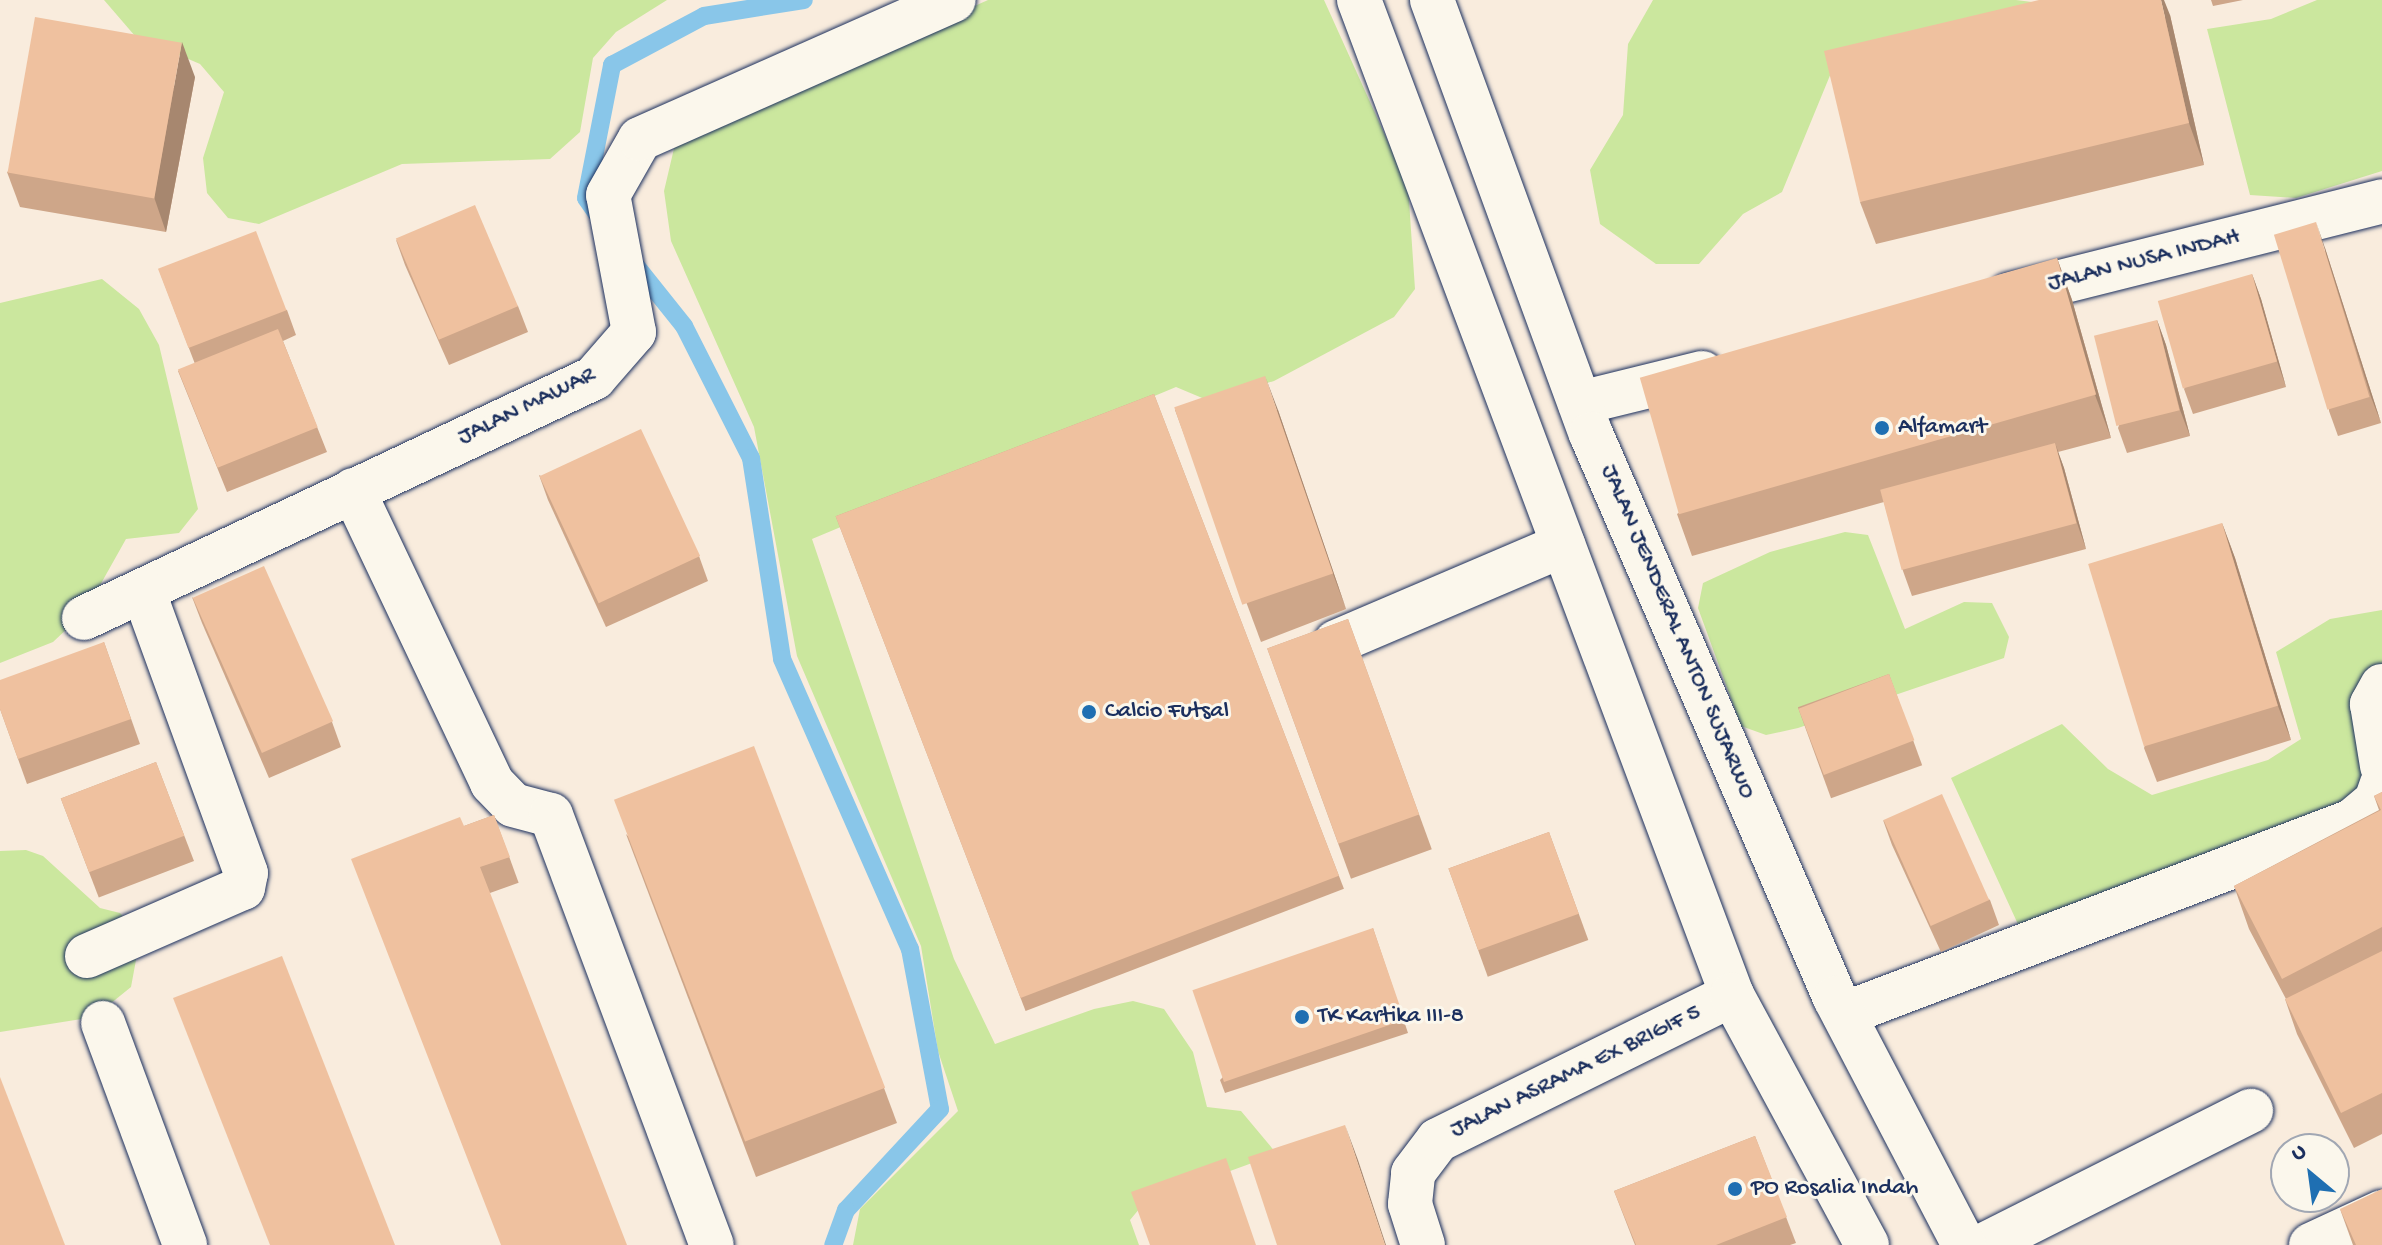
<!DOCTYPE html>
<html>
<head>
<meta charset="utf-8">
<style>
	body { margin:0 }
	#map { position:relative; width:2382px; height:1245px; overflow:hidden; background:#f9ecdd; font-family:"Gochi Hand",sans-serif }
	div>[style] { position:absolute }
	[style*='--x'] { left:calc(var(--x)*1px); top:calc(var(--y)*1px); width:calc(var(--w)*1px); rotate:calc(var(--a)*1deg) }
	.green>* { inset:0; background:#cbe79e }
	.stream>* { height:18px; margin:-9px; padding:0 9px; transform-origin:9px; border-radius:9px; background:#89c6e9 }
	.roads { filter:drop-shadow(0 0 2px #1b2f5e) drop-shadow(0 0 2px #1b2f5e) }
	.minor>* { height:44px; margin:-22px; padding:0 22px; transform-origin:22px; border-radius:22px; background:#fbf7ec }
	.highway>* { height:44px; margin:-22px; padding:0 22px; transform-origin:22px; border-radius:22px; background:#fbf7ec }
	.wall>* { inset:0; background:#cea689; transform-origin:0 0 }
	.shaded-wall>* { inset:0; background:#a7876f }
	.building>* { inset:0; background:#efc19f; transform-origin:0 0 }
	.dots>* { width:22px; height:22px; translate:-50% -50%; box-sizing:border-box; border:4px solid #fbf7ec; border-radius:50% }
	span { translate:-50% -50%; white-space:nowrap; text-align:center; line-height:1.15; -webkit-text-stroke:6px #fbf7ec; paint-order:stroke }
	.street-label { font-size:24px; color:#1b2f5e }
	.poi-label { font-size:24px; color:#1b2f5e }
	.left { translate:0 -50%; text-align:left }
	.north { position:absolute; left:2270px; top:1133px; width:80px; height:80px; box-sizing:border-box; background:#fbf7ec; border:2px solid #a1a7b3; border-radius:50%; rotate:331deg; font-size:22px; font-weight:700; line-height:32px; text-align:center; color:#1b2f5e }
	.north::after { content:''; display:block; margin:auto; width:28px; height:36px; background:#1f6fb2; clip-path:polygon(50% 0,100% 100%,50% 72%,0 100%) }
</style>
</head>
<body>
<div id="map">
	<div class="green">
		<div style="clip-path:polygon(104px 0,667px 0,616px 32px,593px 58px,580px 132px,550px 159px,402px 164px,259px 224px,228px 218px,207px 193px,203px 158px,224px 92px,200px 64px,135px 36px)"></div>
		<div style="clip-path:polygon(988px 0,1324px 0,1408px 186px,1415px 289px,1394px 317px,1274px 381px,1207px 400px,1176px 387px,812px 539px,954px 959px,995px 1044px,1094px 1009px,1133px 1001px,1164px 1009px,1193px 1052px,1207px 1107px,1241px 1111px,1277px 1154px,1145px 1202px,1130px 1220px,1139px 1245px,853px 1245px,860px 1209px,958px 1111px,938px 1051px,921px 946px,797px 656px,754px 427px,671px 241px,664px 191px,676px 140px)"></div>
		<div style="clip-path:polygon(1653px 0,2016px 0,2039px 3px,1831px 73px,1782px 192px,1743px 214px,1699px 264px,1656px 264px,1600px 224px,1590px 170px,1623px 115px,1628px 44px)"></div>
		<div style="clip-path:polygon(2317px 0,2382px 0,2382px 171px,2296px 198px,2250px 195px,2207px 29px,2271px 19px)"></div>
		<div style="clip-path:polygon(102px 279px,139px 309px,159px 345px,198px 509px,179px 533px,126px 539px,85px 612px,53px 642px,0 663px,0 303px)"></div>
		<div style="clip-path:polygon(1845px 532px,1868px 535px,1905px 629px,1964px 602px,1992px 603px,2009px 637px,2004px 658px,1798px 728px,1766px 735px,1741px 726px,1698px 608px,1703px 583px,1770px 552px)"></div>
		<div style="clip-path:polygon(2382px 610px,2382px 818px,2033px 957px,1951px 778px,2062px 724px,2108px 769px,2152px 795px,2268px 760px,2301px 739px,2276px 652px,2330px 619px)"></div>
		<div style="clip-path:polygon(26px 850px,43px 856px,100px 908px,120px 913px,134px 928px,136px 960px,131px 987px,94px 1017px,0 1032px,0 851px)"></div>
	</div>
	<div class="stream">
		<div style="--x:600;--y:218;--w:24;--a:-125"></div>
		<div style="--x:586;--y:198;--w:136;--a:-78.9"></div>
		<div style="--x:612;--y:65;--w:104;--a:-28"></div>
		<div style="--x:704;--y:16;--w:101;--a:-9.1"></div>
		<div style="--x:632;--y:261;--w:83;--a:51.3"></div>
		<div style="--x:684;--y:326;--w:148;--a:63.1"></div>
		<div style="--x:751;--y:458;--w:203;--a:81.2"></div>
		<div style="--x:782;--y:659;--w:317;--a:66.2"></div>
		<div style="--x:910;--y:949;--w:163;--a:79.4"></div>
		<div style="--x:940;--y:1109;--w:138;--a:132.9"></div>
		<div style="--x:846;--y:1210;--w:37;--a:110"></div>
	</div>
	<div class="roads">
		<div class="minor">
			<div style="--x:2009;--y:295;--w:385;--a:-14.1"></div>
			<div style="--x:1580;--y:403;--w:126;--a:-13.8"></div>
			<div style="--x:353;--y:490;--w:324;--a:64.6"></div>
			<div style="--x:492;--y:783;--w:30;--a:46"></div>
			<div style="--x:513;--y:805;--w:39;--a:15"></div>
			<div style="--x:551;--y:815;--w:459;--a:69.5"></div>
			<div style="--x:84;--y:618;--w:564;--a:-25.2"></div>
			<div style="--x:594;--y:378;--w:61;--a:-49"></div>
			<div style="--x:634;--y:332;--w:139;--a:-100.7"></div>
			<div style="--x:608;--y:195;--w:64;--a:-60.3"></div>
			<div style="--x:640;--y:139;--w:343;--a:-23.9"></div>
			<div style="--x:1336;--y:642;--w:247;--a:-23.1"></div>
			<div style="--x:2382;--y:686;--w:21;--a:119"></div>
			<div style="--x:2372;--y:704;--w:63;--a:80.8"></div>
			<div style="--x:87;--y:956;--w:170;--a:-23.6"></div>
			<div style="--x:243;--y:888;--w:15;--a:-79"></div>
			<div style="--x:246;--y:873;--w:299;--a:-110"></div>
			<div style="--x:1844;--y:1014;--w:543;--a:-20.8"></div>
			<div style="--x:2352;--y:821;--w:31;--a:-40"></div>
			<div style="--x:2376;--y:801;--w:18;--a:-71"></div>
			<div style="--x:103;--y:1023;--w:237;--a:69.7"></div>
			<div style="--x:1423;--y:1245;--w:43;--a:-107.6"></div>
			<div style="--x:1410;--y:1204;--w:31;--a:-84"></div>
			<div style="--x:1413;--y:1173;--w:41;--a:-52.9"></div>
			<div style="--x:1438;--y:1140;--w:328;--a:-26.3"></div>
			<div style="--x:1984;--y:1245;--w:299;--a:-26.7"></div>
			<div style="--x:2311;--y:1245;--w:78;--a:-24.9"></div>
		</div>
		<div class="highway">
			<div style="--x:1359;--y:0;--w:1063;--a:69.45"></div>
			<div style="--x:1732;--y:995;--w:284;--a:61.6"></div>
			<div style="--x:1432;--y:0;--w:462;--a:69.9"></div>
			<div style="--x:1591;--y:434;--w:615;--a:66.61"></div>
			<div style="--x:1835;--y:998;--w:279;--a:62.4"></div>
		</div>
	</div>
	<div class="wall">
		<div style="clip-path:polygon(2211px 0,2243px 0,2213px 6px)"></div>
		<div style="clip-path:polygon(2170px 15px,2204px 165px,1876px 244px,1860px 202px)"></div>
		<div style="clip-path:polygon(195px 77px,166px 232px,20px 207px,7px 172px)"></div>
		<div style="clip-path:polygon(396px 240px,518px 306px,528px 332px,449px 365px,405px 265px)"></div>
		<div style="clip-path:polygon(2325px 248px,2381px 423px,2338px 436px,2329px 411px)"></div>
		<div style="clip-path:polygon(2057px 258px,2072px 300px,2111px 438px,2058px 452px,2064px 468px,2086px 549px,1912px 596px,1903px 571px,1884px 502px,1692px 556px,1677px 514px)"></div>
		<div style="clip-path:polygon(159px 270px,287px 310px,296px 335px,283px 341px,327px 452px,227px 492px,178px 371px,195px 364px)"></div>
		<div style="clip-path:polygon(2252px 274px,2261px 299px,2286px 387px,2193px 414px,2184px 389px)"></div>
		<div style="clip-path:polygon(2157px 320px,2166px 345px,2190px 436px,2127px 453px,2118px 428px)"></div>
		<div style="left:1154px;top:394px;width:530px;height:341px;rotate:69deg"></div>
		<div style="clip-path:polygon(1175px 410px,1278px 410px,1346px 609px,1261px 642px)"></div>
		<div style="clip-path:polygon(539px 475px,699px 556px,708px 581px,606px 627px,548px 500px)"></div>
		<div style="clip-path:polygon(2222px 523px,2235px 558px,2291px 740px,2157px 782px,2144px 748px)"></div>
		<div style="clip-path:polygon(192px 597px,332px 722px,341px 747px,269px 778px,202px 623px)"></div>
		<div style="left:1348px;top:619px;width:245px;height:86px;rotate:70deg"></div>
		<div style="clip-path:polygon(104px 642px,140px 744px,27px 784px,0 709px)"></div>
		<div style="left:1889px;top:674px;width:97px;height:97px;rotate:70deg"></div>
		<div style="left:156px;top:762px;width:106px;height:102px;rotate:69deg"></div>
		<div style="clip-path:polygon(2382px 792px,2382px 1134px,2354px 1148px,2297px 1034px,2285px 999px,2286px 999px,2249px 929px,2234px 886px,2379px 810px,2374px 796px)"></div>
		<div style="left:494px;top:815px;width:72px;height:32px;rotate:70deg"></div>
		<div style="clip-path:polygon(1883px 820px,1990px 900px,1999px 925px,1941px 952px,1892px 845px)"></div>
		<div style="left:1549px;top:832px;width:115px;height:107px;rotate:70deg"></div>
		<div style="clip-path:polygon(626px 834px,884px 1088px,897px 1123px,756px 1177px)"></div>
		<div style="clip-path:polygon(1373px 928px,1408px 1033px,1225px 1093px,1220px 1080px)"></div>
		<div style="clip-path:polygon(1755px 1136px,1796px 1243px,1790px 1245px,1635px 1245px,1614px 1191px)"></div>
		<div style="clip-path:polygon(2340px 1209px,2382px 1245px,2353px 1245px)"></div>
	</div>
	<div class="shaded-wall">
		<div style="clip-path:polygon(2161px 0,2164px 0,2170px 15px,2204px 165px,2189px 123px)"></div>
		<div style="clip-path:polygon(182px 42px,195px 77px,166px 232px,154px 197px)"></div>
		<div style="clip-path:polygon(2316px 222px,2325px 248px,2381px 423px,2371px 397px)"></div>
		<div style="clip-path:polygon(2057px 258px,2072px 300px,2111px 438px,2095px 395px)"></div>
		<div style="clip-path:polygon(2252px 274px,2261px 299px,2286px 387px,2277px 361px)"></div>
		<div style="clip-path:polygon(2157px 320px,2166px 345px,2190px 436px,2180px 410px)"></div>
		<div style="clip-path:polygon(1265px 376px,1278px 410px,1346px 609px,1333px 574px)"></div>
		<div style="clip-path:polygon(2055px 443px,2064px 468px,2086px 549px,2077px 523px)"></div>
		<div style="clip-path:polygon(2222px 523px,2235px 558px,2291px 740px,2278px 706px)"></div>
		<div style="clip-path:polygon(1345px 1125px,1358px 1160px,1386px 1245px,1385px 1245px)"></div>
	</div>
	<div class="building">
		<div style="clip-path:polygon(2039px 0,2161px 0,2189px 123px,1860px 202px,1824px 51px)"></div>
		<div style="left:35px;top:17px;width:149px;height:158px;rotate:10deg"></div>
		<div style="left:475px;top:205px;width:110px;height:86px;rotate:67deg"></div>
		<div style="left:2316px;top:222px;width:183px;height:44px;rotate:73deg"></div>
		<div style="left:256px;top:231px;width:85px;height:105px;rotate:69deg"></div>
		<div style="left:2057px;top:258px;width:142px;height:434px;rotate:74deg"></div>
		<div style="left:2252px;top:274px;width:91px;height:98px;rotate:74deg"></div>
		<div style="left:2157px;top:320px;width:93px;height:65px;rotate:76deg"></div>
		<div style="left:278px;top:329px;width:106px;height:108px;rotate:68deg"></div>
		<div style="left:1265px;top:376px;width:209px;height:96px;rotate:71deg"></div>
		<div style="left:1154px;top:394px;width:516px;height:341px;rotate:69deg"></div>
		<div style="left:641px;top:429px;width:140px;height:112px;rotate:65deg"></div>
		<div style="left:2055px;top:443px;width:83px;height:181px;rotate:75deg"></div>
		<div style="left:2222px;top:523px;width:191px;height:140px;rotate:73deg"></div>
		<div style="left:264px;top:566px;width:170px;height:78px;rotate:66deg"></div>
		<div style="left:1348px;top:619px;width:208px;height:86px;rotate:70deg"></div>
		<div style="clip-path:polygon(104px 642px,131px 719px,18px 759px,0 709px,0 680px)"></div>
		<div style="left:1889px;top:674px;width:71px;height:97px;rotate:69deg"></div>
		<div style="left:754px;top:746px;width:366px;height:150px;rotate:69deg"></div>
		<div style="left:156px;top:762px;width:79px;height:102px;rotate:69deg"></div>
		<div style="clip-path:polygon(2382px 792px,2382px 927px,2282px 979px,2234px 886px,2381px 810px,2374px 796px)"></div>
		<div style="left:1942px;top:794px;width:116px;height:64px;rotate:66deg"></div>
		<div style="clip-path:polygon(494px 815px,510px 857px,480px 867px,627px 1245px,501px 1245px,351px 859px,460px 817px,464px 826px)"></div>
		<div style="left:1549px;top:832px;width:87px;height:107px;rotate:70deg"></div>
		<div style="left:1373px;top:928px;width:97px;height:191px;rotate:71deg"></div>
		<div style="clip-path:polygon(2382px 951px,2382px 1093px,2341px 1113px,2285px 999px)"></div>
		<div style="clip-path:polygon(282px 956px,395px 1245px,270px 1245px,173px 998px)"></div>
		<div style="clip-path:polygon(0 1077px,65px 1245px,0 1245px)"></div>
		<div style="clip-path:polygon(1345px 1125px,1385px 1245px,1277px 1245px,1248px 1157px)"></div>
		<div style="clip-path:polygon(1755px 1136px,1787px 1217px,1716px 1245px,1636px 1245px,1614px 1191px)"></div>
		<div style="clip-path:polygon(1226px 1158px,1256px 1245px,1150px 1245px,1131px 1192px)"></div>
		<div style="clip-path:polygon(2382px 1189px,2382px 1245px,2356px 1245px,2340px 1209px)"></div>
	</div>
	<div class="dots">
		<div style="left:1882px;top:428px;background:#1f6fb2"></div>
		<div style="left:1089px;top:712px;background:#1f6fb2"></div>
		<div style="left:1302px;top:1017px;background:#1f6fb2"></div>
		<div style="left:1735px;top:1189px;background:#1f6fb2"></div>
	</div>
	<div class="street-label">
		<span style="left:2144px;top:261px;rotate:-14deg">JALAN NUSA INDAH</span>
		<span style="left:527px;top:407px;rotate:-26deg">JALAN MAWAR</span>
		<span style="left:1677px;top:632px;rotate:67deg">JALAN JENDERAL ANTON SUJARWO</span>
		<span style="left:1576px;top:1072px;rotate:-26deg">JALAN ASRAMA EX BRIGIF 5</span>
	</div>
	<div class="poi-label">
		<span class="left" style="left:1898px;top:428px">Alfamart</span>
		<span class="left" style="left:1105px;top:712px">Calcio Futsal</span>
		<span class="left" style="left:1318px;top:1017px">TK Kartika III-8</span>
		<span class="left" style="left:1751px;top:1189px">PO Rosalia Indah</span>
	</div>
	<div class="north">U</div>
</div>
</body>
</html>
